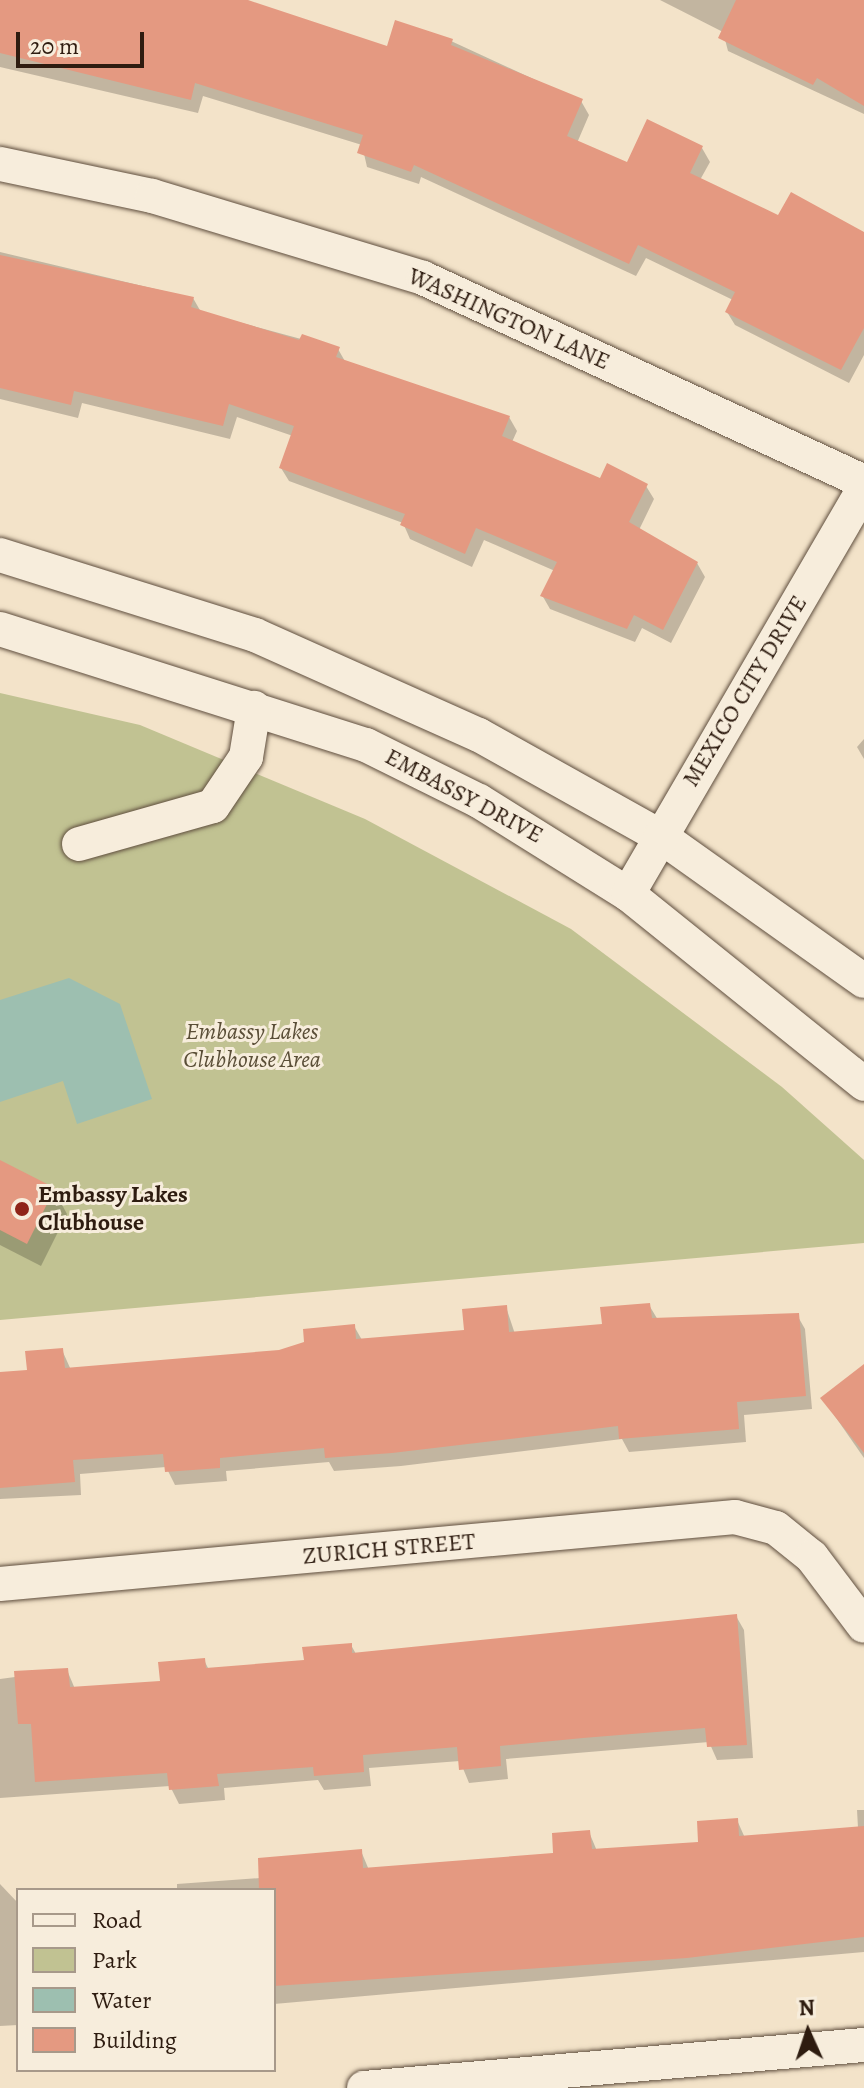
<!DOCTYPE html>
<html>
<head>
<meta charset="utf-8">
<style>
	body { margin:0 }
	#map { position:relative; width:864px; height:2088px; overflow:hidden; background:#f3e3c9; font-family:Alegreya,serif }
	div>[style] { position:absolute }
	[style*='--x'] { left:calc(var(--x)*1px); top:calc(var(--y)*1px); width:calc(var(--w)*1px); rotate:calc(var(--a)*1deg) }
	.green>* { inset:0; background:#c1c292 }
	.water>* { inset:0; background:#9dbfb0 }
	.shadow>* { inset:0; background:#0003 }
	.building>* { inset:0; background:#e49981 }
	.roads { filter:drop-shadow(0 0 2px #5f4e3e) drop-shadow(0 0 2px #5f4e3e) }
	.minor>* { height:34px; margin:-17px; padding:0 17px; transform-origin:17px; border-radius:17px; background:#f7eddc }
	.dots>* { width:22px; height:22px; translate:-50% -50%; box-sizing:border-box; border:4px solid #f7eddc; border-radius:50% }
	span { translate:-50% -50%; white-space:nowrap; text-align:center; line-height:1.15; -webkit-text-stroke:6px #f7eddc; paint-order:stroke }
	.street-label { font-size:24px; color:#2e1c10 }
	.park-label { font-size:24px; color:#5a4e37; font-style:italic }
	.poi-label { font-size:24px; color:#2e1c10; font-weight:700 }
	.left { translate:0 -50%; text-align:left }
	.legend { position:absolute; left:16px; top:1888px; width:260px; height:184px; box-sizing:border-box; background:#f7eddc; border:2px solid #a7998a; margin:0; padding:10px 14px; list-style:none; font-size:24px; color:#2e1c10 }
	.legend li { display:flex; align-items:center; gap:16px; height:40px }
	.legend b { width:40px; border:2px solid #a7998a }
	.north { position:absolute; left:768px; top:1992px; width:80px; height:80px; -webkit-text-stroke:6px #f7eddc; paint-order:stroke; rotate:357deg; font-size:22px; font-weight:700; line-height:32px; text-align:center; color:#2e1c10 }
	.north::after { content:''; display:block; margin:auto; width:28px; height:36px; background:#2e1c10; clip-path:polygon(50% 0,100% 100%,50% 72%,0 100%) }
	.scale { position:absolute; left:16px; top:32px; width:128px; height:36px; box-sizing:border-box; border:4px solid #2e1c10; border-top:0; padding-left:10px; font-size:24px; line-height:28px; white-space:nowrap; color:#2e1c10; -webkit-text-stroke:6px #f7eddc; paint-order:stroke }
</style>
</head>
<body>
<div id="map">
	<div class="green">
		<div style="clip-path:polygon(0 693px,140px 725px,365px 819px,571px 929px,782px 1087px,864px 1160px,864px 1243px,0 1320px)"></div>
	</div>
	<div class="water">
		<div style="clip-path:polygon(69px 978px,120px 1004px,152px 1099px,77px 1124px,63px 1081px,0 1102px,0 1000px)"></div>
	</div>
	<div class="shadow">
		<div style="clip-path:polygon(0 0,245px 0,388px 48px,451px 41px,581px 101px,589px 115px,577px 143px,628px 164px,702px 148px,710px 162px,700px 180px,779px 218px,864px 234px,864px 355px,849px 383px,735px 325px,727px 312px,733px 300px,646px 258px,636px 276px,421px 177px,419px 184px,367px 167px,362px 145px,203px 96px,198px 113px,0 67px)"></div>
		<div style="clip-path:polygon(660px 0,864px 0,864px 114px,728px 51px,723px 32px)"></div>
		<div style="clip-path:polygon(0 252px,193px 298px,201px 312px,338px 349px,346px 363px,509px 417px,517px 431px,512px 442px,600px 481px,646px 486px,654px 499px,639px 530px,697px 563px,705px 577px,671px 643px,642px 628px,635px 642px,550px 609px,542px 595px,555px 571px,484px 540px,472px 567px,410px 539px,403px 523px,289px 481px,281px 468px,293px 436px,237px 417px,230px 439px,82px 403px,78px 418px,0 399px)"></div>
		<div style="clip-path:polygon(864px 739px,864px 759px,857px 747px)"></div>
		<div style="clip-path:polygon(0 1162px,54px 1190px,67px 1214px,41px 1266px,0 1245px)"></div>
		<div style="clip-path:polygon(649px 1305px,658px 1320px,797px 1315px,805px 1329px,812px 1409px,744px 1415px,746px 1442px,629px 1452px,622px 1439px,401px 1466px,334px 1471px,329px 1462px,226px 1471px,227px 1481px,175px 1485px,166px 1467px,80px 1474px,81px 1495px,0 1499px,0 1374px,29px 1372px,62px 1350px,71px 1370px,280px 1352px,354px 1326px,362px 1340px,467px 1332px,506px 1307px,515px 1334px,604px 1326px)"></div>
		<div style="clip-path:polygon(864px 1366px,864px 1458px,823px 1399px)"></div>
		<div style="clip-path:polygon(736px 1616px,744px 1630px,753px 1758px,717px 1760px,709px 1742px,506px 1759px,508px 1779px,469px 1783px,460px 1761px,369px 1768px,371px 1786px,324px 1790px,318px 1780px,224px 1788px,225px 1800px,179px 1804px,170px 1786px,0 1798px,0 1679px,67px 1670px,75px 1689px,162px 1683px,204px 1660px,209px 1670px,306px 1662px,351px 1645px,356px 1654px)"></div>
		<div style="clip-path:polygon(857px 1810px,864px 1810px,864px 1952px,274px 2004px,274px 1890px,177px 1890px,177px 1884px,261px 1878px,361px 1851px,369px 1870px,556px 1855px,589px 1832px,597px 1851px,701px 1843px,737px 1820px,745px 1838px,858px 1828px)"></div>
		<div style="clip-path:polygon(0 1884px,18px 1903px,18px 2025px,0 2026px)"></div>
	</div>
	<div class="building">
		<div style="clip-path:polygon(0 0,248px 0,387px 46px,395px 20px,453px 39px,451px 45px,583px 99px,567px 136px,627px 162px,647px 119px,703px 146px,690px 173px,778px 215px,791px 192px,864px 232px,864px 328px,841px 370px,725px 312px,735px 292px,638px 245px,629px 264px,414px 165px,411px 172px,357px 153px,363px 135px,195px 83px,191px 100px,0 53px)"></div>
		<div style="clip-path:polygon(736px 0,864px 0,864px 106px,817px 78px,813px 85px,718px 38px)"></div>
		<div style="clip-path:polygon(0 255px,194px 297px,191px 307px,299px 340px,302px 334px,340px 347px,336px 357px,510px 416px,502px 436px,600px 478px,607px 463px,648px 484px,629px 522px,698px 562px,663px 630px,634px 615px,627px 629px,540px 596px,557px 562px,476px 528px,465px 554px,400px 525px,405px 514px,279px 468px,294px 426px,229px 404px,223px 426px,74px 391px,71px 405px,0 388px)"></div>
		<div style="clip-path:polygon(0 1160px,55px 1188px,27px 1244px,0 1230px)"></div>
		<div style="clip-path:polygon(650px 1303px,652px 1318px,799px 1313px,806px 1396px,737px 1402px,739px 1429px,619px 1439px,618px 1426px,392px 1453px,325px 1458px,324px 1448px,220px 1458px,220px 1468px,165px 1472px,163px 1454px,73px 1460px,75px 1482px,0 1488px,0 1372px,27px 1370px,25px 1351px,63px 1348px,65px 1368px,279px 1350px,304px 1342px,303px 1329px,355px 1324px,356px 1339px,464px 1330px,462px 1309px,507px 1305px,509px 1332px,602px 1324px,600px 1307px)"></div>
		<div style="clip-path:polygon(864px 1364px,864px 1453px,820px 1398px)"></div>
		<div style="clip-path:polygon(737px 1614px,747px 1745px,707px 1747px,705px 1728px,583px 1738px,500px 1746px,501px 1766px,459px 1770px,457px 1747px,363px 1755px,364px 1772px,314px 1776px,313px 1767px,217px 1774px,219px 1786px,169px 1790px,167px 1773px,35px 1782px,31px 1724px,18px 1724px,14px 1671px,68px 1668px,70px 1687px,160px 1681px,158px 1662px,205px 1658px,206px 1668px,304px 1660px,302px 1647px,352px 1643px,352px 1653px)"></div>
		<div style="clip-path:polygon(738px 1818px,739px 1836px,864px 1826px,864px 1937px,687px 1958px,274px 1986px,274px 1890px,259px 1890px,258px 1858px,362px 1849px,363px 1868px,553px 1853px,552px 1833px,590px 1830px,592px 1849px,698px 1842px,697px 1821px)"></div>
	</div>
	<div class="roads">
		<div class="minor">
			<div style="--x:0;--y:164;--w:155;--a:11.9"></div>
			<div style="--x:152;--y:196;--w:283;--a:16.8"></div>
			<div style="--x:423;--y:278;--w:486;--a:24.8"></div>
			<div style="--x:0;--y:555;--w:267;--a:17.4"></div>
			<div style="--x:255;--y:635;--w:245;--a:24.1"></div>
			<div style="--x:479;--y:735;--w:207;--a:29.2"></div>
			<div style="--x:660;--y:836;--w:250;--a:35.4"></div>
			<div style="--x:0;--y:629;--w:384;--a:17.6"></div>
			<div style="--x:366;--y:745;--w:126;--a:26.4"></div>
			<div style="--x:479;--y:801;--w:176;--a:32"></div>
			<div style="--x:628;--y:894;--w:303;--a:38.8"></div>
			<div style="--x:79;--y:844;--w:139;--a:-15.8"></div>
			<div style="--x:213;--y:806;--w:59;--a:-56"></div>
			<div style="--x:246;--y:757;--w:50;--a:-80.7"></div>
			<div style="--x:628;--y:894;--w:469;--a:-59.8"></div>
			<div style="--x:0;--y:1584;--w:738;--a:-5.21"></div>
			<div style="--x:735;--y:1517;--w:42;--a:15"></div>
			<div style="--x:776;--y:1528;--w:46;--a:38.9"></div>
			<div style="--x:812;--y:1557;--w:86;--a:53"></div>
			<div style="--x:364;--y:2088;--w:502;--a:-4.92"></div>
		</div>
	</div>
	<div class="dots">
		<div style="left:22px;top:1209px;background:#8f2418"></div>
	</div>
	<div class="street-label">
		<span style="left:509px;top:319px;rotate:24deg">WASHINGTON LANE</span>
		<span style="left:745px;top:691px;rotate:-59deg">MEXICO CITY DRIVE</span>
		<span style="left:464px;top:796px;rotate:28deg">EMBASSY DRIVE</span>
		<span style="left:389px;top:1549px;rotate:-5deg">ZURICH STREET</span>
	</div>
	<div class="park-label">
		<span style="left:252px;top:1046px">Embassy Lakes<br>Clubhouse Area</span>
	</div>
	<div class="poi-label">
		<span class="left" style="left:38px;top:1209px">Embassy Lakes<br>Clubhouse</span>
	</div>
	<ul class="legend">
	<li><b style="height:10px;background:#f7eddc"></b>Road</li>
	<li><b style="height:22px;background:#c1c292"></b>Park</li>
	<li><b style="height:22px;background:#9dbfb0"></b>Water</li>
	<li><b style="height:22px;background:#e49981"></b>Building</li>
	</ul>
	<div class="north">N</div>
	<div class="scale">20 m</div>
</div>
</body>
</html>
